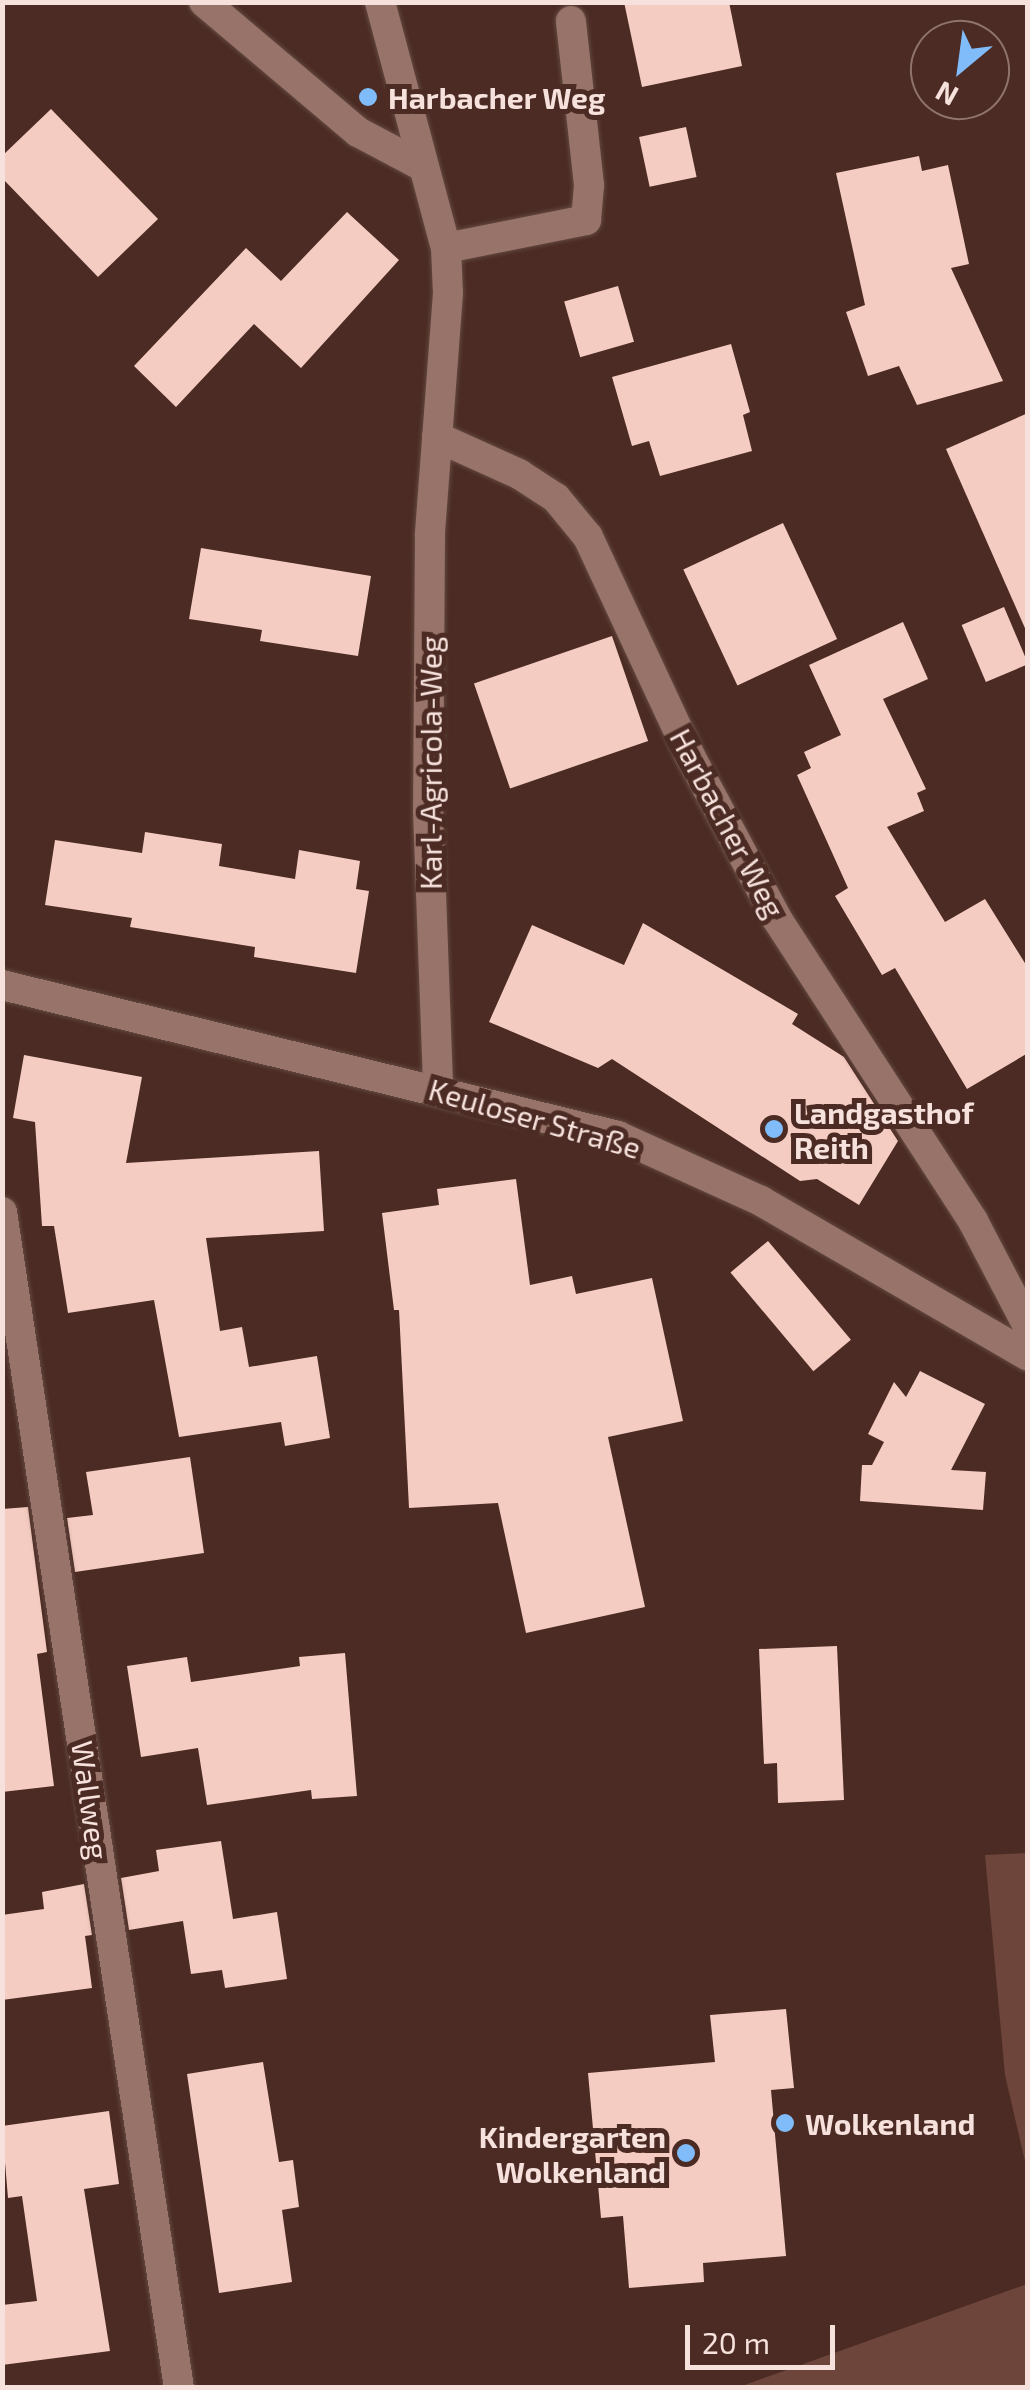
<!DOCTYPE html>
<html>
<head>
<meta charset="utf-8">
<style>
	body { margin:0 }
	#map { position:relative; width:1030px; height:2390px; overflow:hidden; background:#4b2b23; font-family:"Exo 2",sans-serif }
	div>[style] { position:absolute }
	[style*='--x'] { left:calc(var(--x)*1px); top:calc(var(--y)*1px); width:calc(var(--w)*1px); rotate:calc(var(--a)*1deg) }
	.green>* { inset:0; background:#6e453a }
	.building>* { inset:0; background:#f5ccc1; transform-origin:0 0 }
	.roads { filter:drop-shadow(0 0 2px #634941) drop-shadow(0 0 2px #634941) }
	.minor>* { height:30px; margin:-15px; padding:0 15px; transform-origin:15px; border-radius:15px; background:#987369 }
	.dots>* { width:28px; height:28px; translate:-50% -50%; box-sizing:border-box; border:5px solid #4b2b23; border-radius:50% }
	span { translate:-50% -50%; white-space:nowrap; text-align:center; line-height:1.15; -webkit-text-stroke:10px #4b2b23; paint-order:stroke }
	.poi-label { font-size:30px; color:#f6e1dc; font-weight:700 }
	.left { translate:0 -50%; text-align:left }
	.right { translate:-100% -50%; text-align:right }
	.street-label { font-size:30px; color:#f6e1dc }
	.frame { position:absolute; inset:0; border:5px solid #f6e1dc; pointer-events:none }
	.north { position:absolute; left:910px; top:20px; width:100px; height:100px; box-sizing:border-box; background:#4b2b23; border:2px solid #8f746d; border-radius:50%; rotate:209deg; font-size:28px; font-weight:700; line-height:40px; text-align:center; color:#f6e1dc }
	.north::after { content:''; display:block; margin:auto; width:35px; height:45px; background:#81bcfa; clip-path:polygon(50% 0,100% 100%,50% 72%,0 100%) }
	.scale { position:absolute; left:685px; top:2325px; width:150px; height:45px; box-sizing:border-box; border:5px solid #f6e1dc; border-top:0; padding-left:12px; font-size:30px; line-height:35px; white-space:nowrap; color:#f6e1dc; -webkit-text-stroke:8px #4b2b23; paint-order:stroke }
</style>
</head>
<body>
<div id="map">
	<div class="green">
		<div style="clip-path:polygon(1027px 1853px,1028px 1853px,1027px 2170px,1005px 2075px,985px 1855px)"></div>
		<div style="clip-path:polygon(1027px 2284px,1027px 2387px,739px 2387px)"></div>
	</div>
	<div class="building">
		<div style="clip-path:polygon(624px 2px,729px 2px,742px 66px,642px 87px)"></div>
		<div style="clip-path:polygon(51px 109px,158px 219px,98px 277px,2px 178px,2px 156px)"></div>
		<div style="left:686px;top:127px;width:51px;height:48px;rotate:78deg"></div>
		<div style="clip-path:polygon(919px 156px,922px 171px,948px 165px,969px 264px,951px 268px,1003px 381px,917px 405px,899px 366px,868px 376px,846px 312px,865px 305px,836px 173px)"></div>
		<div style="clip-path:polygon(347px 212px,399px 260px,301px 368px,254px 324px,176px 407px,134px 366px,246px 248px,281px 281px)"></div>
		<div style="left:618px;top:286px;width:58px;height:56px;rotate:74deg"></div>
		<div style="clip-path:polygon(731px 344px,750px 412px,743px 415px,752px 451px,660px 476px,649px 441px,632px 446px,612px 377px)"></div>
		<div style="clip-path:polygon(1028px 413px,1028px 635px,946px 449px)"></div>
		<div style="left:783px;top:523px;width:128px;height:110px;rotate:65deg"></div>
		<div style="clip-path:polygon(201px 548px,371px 576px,358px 656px,260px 641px,262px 630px,189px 619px)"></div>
		<div style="left:1004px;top:607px;width:62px;height:46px;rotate:67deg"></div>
		<div style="clip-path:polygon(903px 622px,928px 679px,883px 699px,926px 789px,917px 793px,924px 811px,887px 827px,945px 922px,985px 899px,1028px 968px,1028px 1053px,967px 1089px,895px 968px,882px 975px,835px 896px,848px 888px,797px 775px,811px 768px,804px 752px,841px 735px,809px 665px)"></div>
		<div style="left:612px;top:636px;width:111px;height:146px;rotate:71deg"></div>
		<div style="clip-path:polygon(145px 832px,222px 844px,219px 866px,295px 879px,299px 850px,360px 861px,356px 889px,369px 891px,356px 973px,254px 957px,255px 947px,130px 927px,132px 918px,45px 905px,55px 840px,142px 853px)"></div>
		<div style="clip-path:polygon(643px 923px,798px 1014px,792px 1024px,844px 1057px,898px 1141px,859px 1205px,817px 1179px,800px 1181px,612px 1059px,598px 1068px,489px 1022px,532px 925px,624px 965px)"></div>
		<div style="clip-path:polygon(24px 1055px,142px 1077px,126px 1163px,319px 1151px,324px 1231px,206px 1238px,220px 1331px,242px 1327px,249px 1367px,317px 1356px,330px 1438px,285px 1446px,281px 1422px,179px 1437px,154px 1300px,68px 1313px,54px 1226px,42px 1226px,35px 1122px,13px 1118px)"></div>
		<div style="clip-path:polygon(516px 1179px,530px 1285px,572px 1276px,576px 1294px,652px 1278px,683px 1421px,608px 1437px,645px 1607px,526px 1633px,498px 1503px,409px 1508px,399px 1310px,394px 1310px,382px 1213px,439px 1205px,437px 1189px)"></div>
		<div style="left:768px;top:1241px;width:129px;height:49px;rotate:50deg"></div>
		<div style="clip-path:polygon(920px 1371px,985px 1404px,951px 1470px,986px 1472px,983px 1510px,860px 1501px,862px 1465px,872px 1465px,884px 1442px,868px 1434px,894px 1382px,906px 1397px)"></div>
		<div style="clip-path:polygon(190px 1457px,204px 1553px,75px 1572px,67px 1518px,93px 1515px,86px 1472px)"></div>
		<div style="clip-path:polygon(28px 1507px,47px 1652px,37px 1654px,54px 1786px,2px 1792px,2px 1509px)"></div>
		<div style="clip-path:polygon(837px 1646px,844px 1800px,778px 1803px,777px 1763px,764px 1764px,759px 1649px)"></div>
		<div style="clip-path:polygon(345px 1653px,357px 1796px,312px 1799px,311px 1790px,207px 1805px,198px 1748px,141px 1757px,127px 1666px,187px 1657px,191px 1682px,300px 1666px,299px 1657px)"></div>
		<div style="clip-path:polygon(221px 1841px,233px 1919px,277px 1912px,287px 1979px,225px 1988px,222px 1970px,191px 1974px,183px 1921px,129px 1930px,121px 1878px,159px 1871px,156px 1850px)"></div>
		<div style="clip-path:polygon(84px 1884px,92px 1935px,85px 1936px,92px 1988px,2px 2000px,2px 1915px,44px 1909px,42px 1892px)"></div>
		<div style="clip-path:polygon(786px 2009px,794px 2088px,771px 2090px,786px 2256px,703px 2263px,704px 2282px,629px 2288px,623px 2216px,601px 2218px,588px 2073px,715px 2062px,710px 2015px)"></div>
		<div style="clip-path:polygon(263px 2062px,279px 2162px,293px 2160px,299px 2207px,282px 2210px,292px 2282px,219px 2293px,187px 2074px)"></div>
		<div style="clip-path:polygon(109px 2111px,119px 2184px,84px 2189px,110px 2351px,2px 2365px,2px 2305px,37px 2301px,22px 2196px,8px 2198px,2px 2126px)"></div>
	</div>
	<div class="roads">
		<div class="minor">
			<div style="--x:204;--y:2;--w:202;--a:40.2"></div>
			<div style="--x:358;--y:132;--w:70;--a:28"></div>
			<div style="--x:380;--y:2;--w:255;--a:75"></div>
			<div style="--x:446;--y:248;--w:45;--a:87.5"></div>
			<div style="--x:448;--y:293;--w:243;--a:94.3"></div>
			<div style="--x:430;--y:535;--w:276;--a:90.4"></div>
			<div style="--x:428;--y:811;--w:279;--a:87.9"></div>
			<div style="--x:446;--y:248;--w:143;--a:-11.3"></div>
			<div style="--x:586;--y:220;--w:35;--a:-85"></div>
			<div style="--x:589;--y:185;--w:165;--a:-96.3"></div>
			<div style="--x:437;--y:437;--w:90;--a:24.3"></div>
			<div style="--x:519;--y:474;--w:44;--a:33"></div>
			<div style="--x:556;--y:498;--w:50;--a:50.6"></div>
			<div style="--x:588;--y:537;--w:239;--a:65"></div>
			<div style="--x:689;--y:754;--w:187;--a:61.9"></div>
			<div style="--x:777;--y:919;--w:360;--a:57"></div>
			<div style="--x:973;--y:1221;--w:119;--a:62.4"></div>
			<div style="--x:2;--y:985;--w:634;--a:13.77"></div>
			<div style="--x:618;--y:1136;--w:157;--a:24.4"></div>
			<div style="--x:761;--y:1201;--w:309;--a:30.1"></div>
			<div style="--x:2;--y:1212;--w:1189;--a:81.44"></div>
		</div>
	</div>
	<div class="dots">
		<div style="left:368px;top:97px;background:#81bcfa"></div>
		<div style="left:774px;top:1129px;background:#81bcfa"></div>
		<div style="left:785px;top:2123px;background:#81bcfa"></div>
		<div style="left:686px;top:2153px;background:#81bcfa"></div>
	</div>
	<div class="poi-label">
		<span class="left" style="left:388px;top:97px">Harbacher Weg</span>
		<span class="left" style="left:794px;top:1129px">Landgasthof<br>Reith</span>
		<span class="left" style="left:805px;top:2123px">Wolkenland</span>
		<span class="right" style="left:666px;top:2153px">Kindergarten<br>Wolkenland</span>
	</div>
	<div class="street-label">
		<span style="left:430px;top:763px;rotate:-90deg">Karl-Agricola-Weg</span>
		<span style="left:728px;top:823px;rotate:62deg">Harbacher Weg</span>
		<span style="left:535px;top:1118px;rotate:16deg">Keuloser Straße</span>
		<span style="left:91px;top:1800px;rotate:82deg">Wallweg</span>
	</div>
	<div class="frame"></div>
	<div class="north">N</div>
	<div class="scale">20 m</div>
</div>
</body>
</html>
